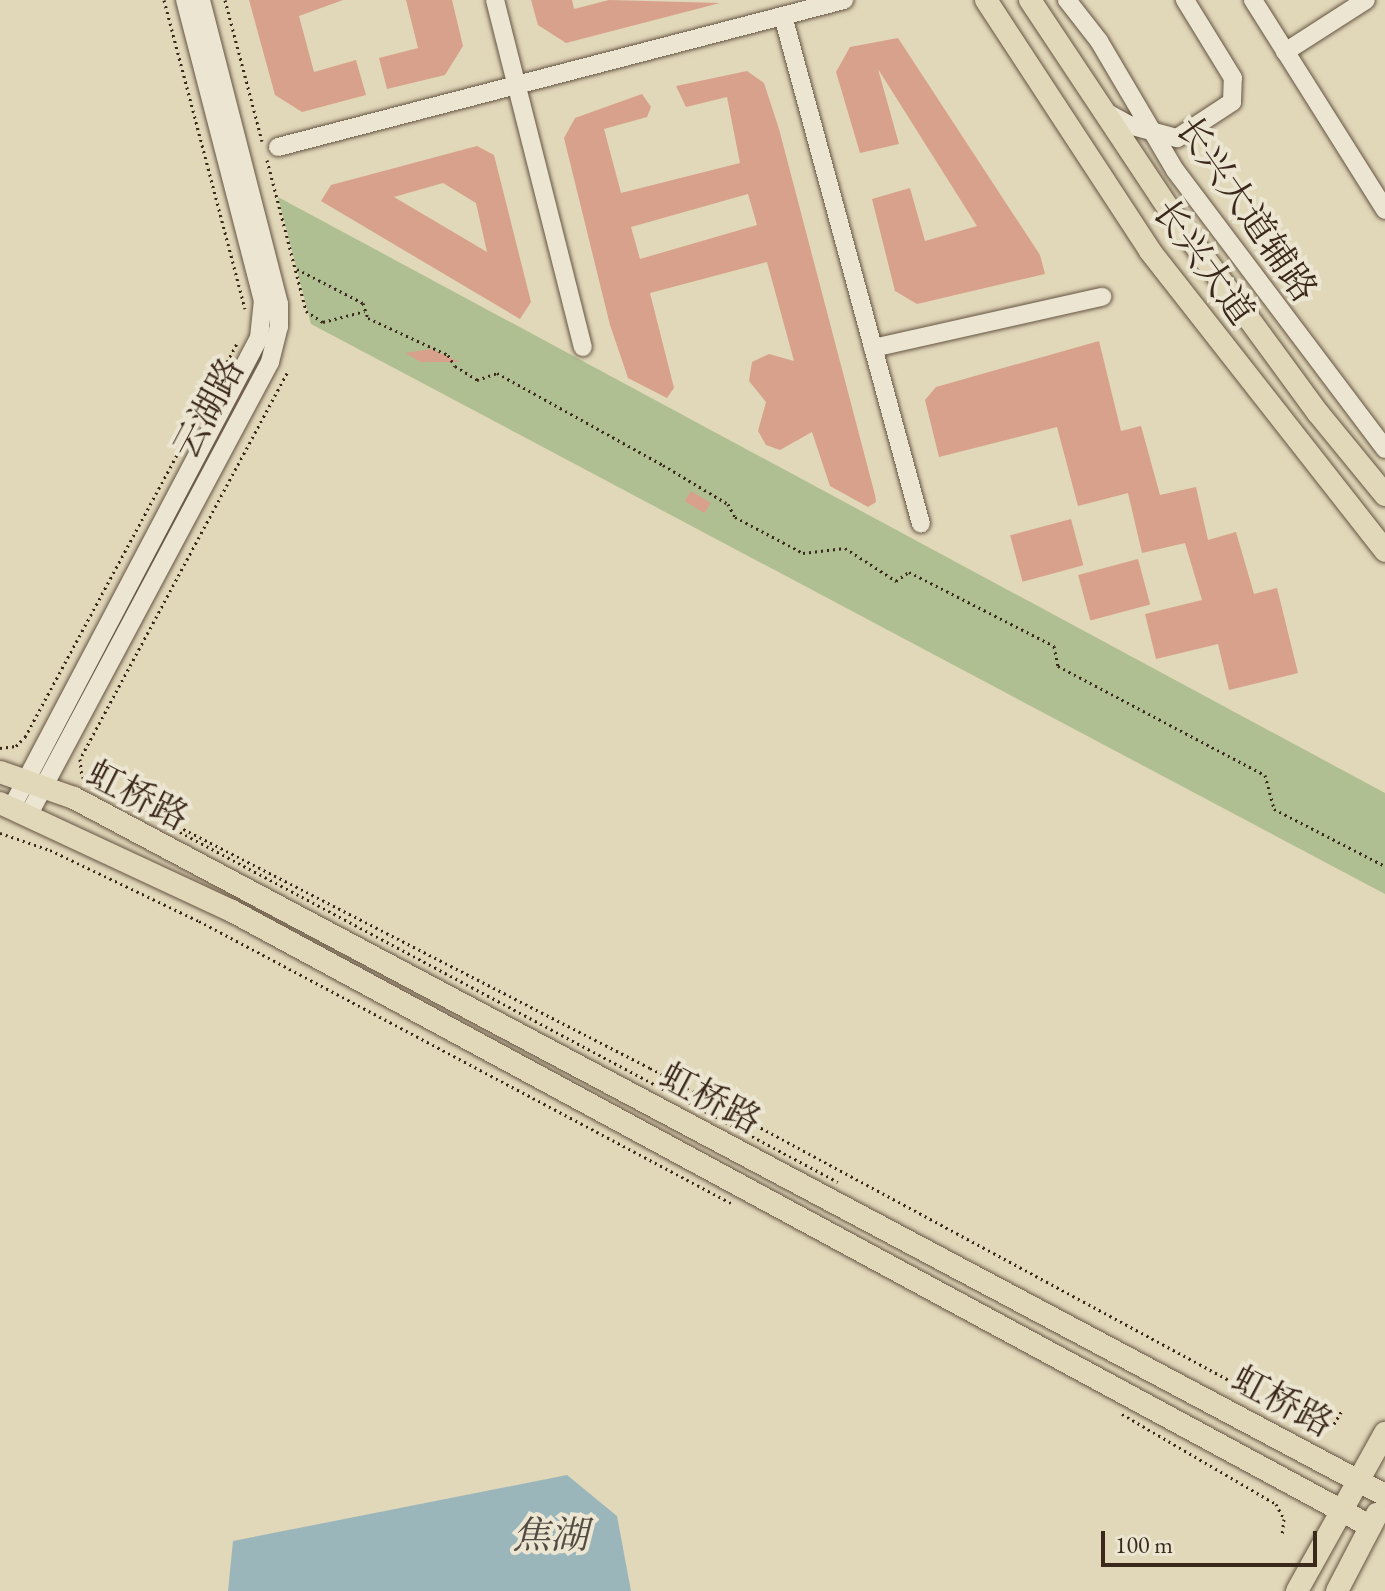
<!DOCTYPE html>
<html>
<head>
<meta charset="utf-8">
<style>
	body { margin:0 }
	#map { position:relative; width:1385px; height:1591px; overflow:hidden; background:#e1d7b9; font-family:"EB Garamond","Noto Serif SC",serif }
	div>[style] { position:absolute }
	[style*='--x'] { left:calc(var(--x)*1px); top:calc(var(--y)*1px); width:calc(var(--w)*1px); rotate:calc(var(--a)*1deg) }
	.green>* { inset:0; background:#b0bf92 }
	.water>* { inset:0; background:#9ab6bb }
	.building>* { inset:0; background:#d8a18c; transform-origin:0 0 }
	.path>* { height:3px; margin-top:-1.5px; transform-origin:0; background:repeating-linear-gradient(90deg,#3a281a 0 2px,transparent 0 6px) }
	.roads { filter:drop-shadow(0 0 2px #645442) drop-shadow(0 0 2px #645442) }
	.minor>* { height:18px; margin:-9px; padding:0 9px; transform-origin:9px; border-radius:9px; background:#ece5d2 }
	.major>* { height:22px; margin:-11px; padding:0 11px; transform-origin:11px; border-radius:11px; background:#e1d7b9 }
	span { translate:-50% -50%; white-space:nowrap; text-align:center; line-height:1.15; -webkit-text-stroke:8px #ece5d2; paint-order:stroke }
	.street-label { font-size:36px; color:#3a281a }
	.water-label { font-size:38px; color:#524c42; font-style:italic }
	.scale { position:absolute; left:1101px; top:1531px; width:216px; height:36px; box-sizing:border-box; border:4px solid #3a281a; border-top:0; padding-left:10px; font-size:24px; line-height:28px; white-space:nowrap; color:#3a281a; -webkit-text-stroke:6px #ece5d2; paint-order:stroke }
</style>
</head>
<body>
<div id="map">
	<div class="green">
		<div style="clip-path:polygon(278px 197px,1385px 793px,1385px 894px,311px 324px)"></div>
	</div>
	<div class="water">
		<div style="clip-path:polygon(567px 1475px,617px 1516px,631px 1591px,228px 1591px,233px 1541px)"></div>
	</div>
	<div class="building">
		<div style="clip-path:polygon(249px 0,343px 0,299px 16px,314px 72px,356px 60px,366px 95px,302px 112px,275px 95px)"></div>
		<div style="clip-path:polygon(406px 0,452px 0,463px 46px,445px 75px,387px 89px,379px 58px,418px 48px)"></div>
		<div style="clip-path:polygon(531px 0,572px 0,574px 9px,609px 0,720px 3px,566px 43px,538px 25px)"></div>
		<div style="clip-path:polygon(898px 38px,1040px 255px,1045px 274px,917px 304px,895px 291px,872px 199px,910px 188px,925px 241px,977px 226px,878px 69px,899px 144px,860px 153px,836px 72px,850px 47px)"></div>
		<div style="clip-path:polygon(evenodd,747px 71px,764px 83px,779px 129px,875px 495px,876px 502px,868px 507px,830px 486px,812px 432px,780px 450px,766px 445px,758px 431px,766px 402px,749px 381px,752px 362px,769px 354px,794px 361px,767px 262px,650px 293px,674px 388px,667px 398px,628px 378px,610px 325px,564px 138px,575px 118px,642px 94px,651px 107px,647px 117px,604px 129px,621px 193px,740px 163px,727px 97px,686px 107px,676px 86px,747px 71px,748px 194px,757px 225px,640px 259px,631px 227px,748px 194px)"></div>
		<div style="clip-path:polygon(evenodd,477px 146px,494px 155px,531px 302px,520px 319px,321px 201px,331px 185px,477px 146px,443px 183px,476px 203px,487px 252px,394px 197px,443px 183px)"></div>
		<div style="clip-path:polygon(1099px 341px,1121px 431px,1141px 426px,1160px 495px,1196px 487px,1208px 540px,1236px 532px,1254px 594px,1277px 588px,1298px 673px,1229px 690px,1218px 644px,1156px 659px,1145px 614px,1202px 600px,1185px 543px,1142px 553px,1128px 493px,1078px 506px,1057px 427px,939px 457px,925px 400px,936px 387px)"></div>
		<div style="clip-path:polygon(431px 349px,460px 362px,421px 362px,405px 353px)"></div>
		<div style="left:691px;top:491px;width:23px;height:12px;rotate:31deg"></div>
		<div style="left:1071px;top:519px;width:48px;height:63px;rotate:75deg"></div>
		<div style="left:1138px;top:559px;width:47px;height:62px;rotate:75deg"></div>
	</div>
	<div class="path">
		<div style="--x:164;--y:0;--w:319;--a:75.3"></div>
		<div style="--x:225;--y:0;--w:146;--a:75.3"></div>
		<div style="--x:267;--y:160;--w:156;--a:75.5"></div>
		<div style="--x:306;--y:311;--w:20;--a:33"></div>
		<div style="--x:323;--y:322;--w:43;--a:-14.7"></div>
		<div style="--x:297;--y:269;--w:74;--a:27.3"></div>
		<div style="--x:363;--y:303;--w:16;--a:72"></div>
		<div style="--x:368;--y:318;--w:88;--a:24.8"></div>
		<div style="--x:448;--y:355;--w:13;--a:58"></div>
		<div style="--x:455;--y:366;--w:26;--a:32"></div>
		<div style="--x:477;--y:380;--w:21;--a:-19"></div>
		<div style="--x:497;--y:373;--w:190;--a:29"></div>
		<div style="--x:663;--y:465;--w:76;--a:31"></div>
		<div style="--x:728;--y:504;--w:15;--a:62"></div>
		<div style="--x:735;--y:517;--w:77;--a:27.9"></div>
		<div style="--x:803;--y:553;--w:42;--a:-6.8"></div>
		<div style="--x:845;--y:548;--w:61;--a:32.9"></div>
		<div style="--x:896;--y:581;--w:16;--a:-35"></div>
		<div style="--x:909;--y:572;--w:163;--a:27"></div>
		<div style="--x:1054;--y:646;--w:20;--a:79"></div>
		<div style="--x:1058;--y:666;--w:234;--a:27.8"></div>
		<div style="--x:1265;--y:775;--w:35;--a:75"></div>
		<div style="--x:1274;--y:809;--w:125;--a:27.2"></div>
		<div style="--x:287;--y:373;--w:438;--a:118.2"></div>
		<div style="--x:80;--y:759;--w:18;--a:84"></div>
		<div style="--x:82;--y:777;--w:638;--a:27.13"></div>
		<div style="--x:650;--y:1068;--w:759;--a:28.32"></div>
		<div style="--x:1318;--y:1428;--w:16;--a:-14"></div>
		<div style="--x:1334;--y:1424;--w:16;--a:-60"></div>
		<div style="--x:0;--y:748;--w:16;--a:-7"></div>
		<div style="--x:16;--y:746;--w:13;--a:-45"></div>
		<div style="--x:25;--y:737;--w:447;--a:-61.7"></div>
		<div style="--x:180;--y:832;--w:745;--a:28.01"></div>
		<div style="--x:0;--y:833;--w:53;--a:18.8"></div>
		<div style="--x:50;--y:850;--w:165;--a:25.5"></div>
		<div style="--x:199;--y:921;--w:602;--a:27.93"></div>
		<div style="--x:1122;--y:1414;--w:178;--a:30.3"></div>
		<div style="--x:1276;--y:1504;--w:17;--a:62"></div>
		<div style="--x:1284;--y:1519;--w:16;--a:97"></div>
	</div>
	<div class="roads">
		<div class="minor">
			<div style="--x:495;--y:0;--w:358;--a:75.8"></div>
			<div style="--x:1067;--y:0;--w:52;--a:52"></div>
			<div style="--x:1099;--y:41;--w:150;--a:59.5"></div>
			<div style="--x:1175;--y:170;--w:349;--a:53"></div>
			<div style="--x:1253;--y:0;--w:248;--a:57.8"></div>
			<div style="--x:783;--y:16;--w:526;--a:74.8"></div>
			<div style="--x:1285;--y:52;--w:96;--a:-32.7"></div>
			<div style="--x:1104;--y:111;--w:29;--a:29"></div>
			<div style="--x:1129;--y:125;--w:50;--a:15.2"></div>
			<div style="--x:1177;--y:138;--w:66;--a:-33.2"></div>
			<div style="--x:1232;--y:102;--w:24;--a:-88"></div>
			<div style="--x:1233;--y:78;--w:92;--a:-121.6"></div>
			<div style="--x:278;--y:147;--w:585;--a:-14.56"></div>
			<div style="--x:873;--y:348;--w:235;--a:-12.6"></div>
			<div style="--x:12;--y:807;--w:530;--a:-62.23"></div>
			<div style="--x:259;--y:338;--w:37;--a:-84"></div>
			<div style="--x:263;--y:301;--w:311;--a:-104.5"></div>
			<div style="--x:29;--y:814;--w:512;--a:-61.93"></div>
			<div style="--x:270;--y:362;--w:36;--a:-76"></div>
			<div style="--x:279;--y:327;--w:23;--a:-90"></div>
			<div style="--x:279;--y:304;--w:314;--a:-104.4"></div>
		</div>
		<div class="major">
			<div style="--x:986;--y:0;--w:300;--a:56.8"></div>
			<div style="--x:1150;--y:251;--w:381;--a:51.9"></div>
			<div style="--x:1030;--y:0;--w:258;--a:56.4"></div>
			<div style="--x:1173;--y:215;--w:245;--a:53.8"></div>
			<div style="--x:1318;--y:413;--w:106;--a:50.7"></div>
			<div style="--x:0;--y:772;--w:78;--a:19.4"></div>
			<div style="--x:74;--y:798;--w:1485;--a:28"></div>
			<div style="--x:0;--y:803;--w:256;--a:25"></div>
			<div style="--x:232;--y:911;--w:1294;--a:28.39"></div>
			<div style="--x:1297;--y:1591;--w:181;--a:-60.9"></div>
			<div style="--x:1337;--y:1591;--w:87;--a:-62.5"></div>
		</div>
	</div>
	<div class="street-label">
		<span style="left:1247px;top:209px;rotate:55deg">长兴大道辅路</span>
		<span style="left:1204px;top:262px;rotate:54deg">长兴大道</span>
		<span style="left:208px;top:408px;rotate:-62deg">云湖路</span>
		<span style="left:138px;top:795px;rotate:27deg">虹桥路</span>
		<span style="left:711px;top:1098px;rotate:28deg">虹桥路</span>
		<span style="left:1283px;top:1401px;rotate:28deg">虹桥路</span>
	</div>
	<div class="water-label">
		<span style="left:550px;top:1535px">焦湖</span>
	</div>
	<div class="scale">100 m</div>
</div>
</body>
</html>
